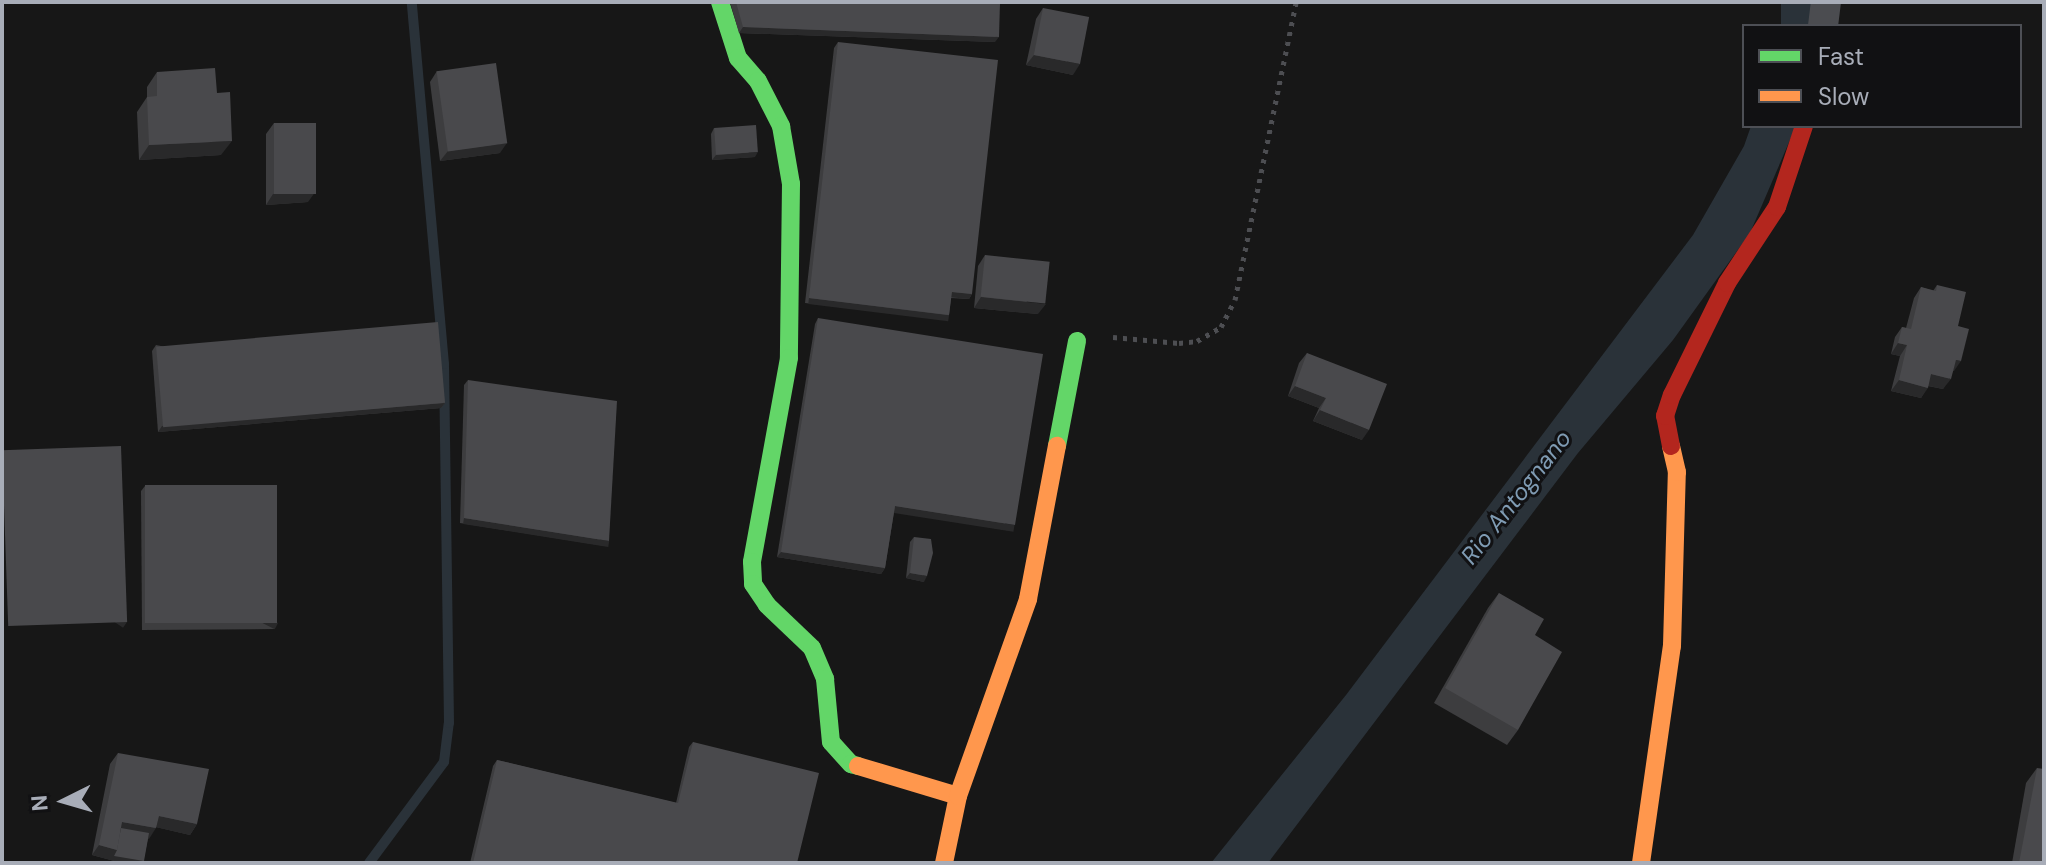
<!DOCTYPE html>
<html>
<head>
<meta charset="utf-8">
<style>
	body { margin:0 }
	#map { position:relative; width:2046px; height:865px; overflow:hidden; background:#171717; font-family:"DM Sans",sans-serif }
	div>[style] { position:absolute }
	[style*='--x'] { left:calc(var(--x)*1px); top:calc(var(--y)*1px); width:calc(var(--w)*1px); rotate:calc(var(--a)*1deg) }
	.water>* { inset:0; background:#2a3239; transform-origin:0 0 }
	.stream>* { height:10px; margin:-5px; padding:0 5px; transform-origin:5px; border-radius:5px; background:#2a3239 }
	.path>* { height:5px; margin-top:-2.5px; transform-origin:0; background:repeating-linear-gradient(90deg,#4d4e52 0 4px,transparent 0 10px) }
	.street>* { height:30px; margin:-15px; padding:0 15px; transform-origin:15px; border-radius:15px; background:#4b4c50 }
	.fast>* { height:18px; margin:-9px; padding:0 9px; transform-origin:9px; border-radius:9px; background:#63d668 }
	.slow>* { height:18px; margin:-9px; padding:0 9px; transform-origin:9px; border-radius:9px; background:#ff974d }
	.jam>* { height:18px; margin:-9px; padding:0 9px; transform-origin:9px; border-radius:9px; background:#b3261e }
	.wall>* { inset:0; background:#3d3d3f }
	.shaded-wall>* { inset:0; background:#29292a; transform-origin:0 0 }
	.building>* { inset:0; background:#49494c; transform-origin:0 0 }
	span { translate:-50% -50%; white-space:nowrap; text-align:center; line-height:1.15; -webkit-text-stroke:6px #111113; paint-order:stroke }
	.water-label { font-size:24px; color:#7f9bb3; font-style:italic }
	.frame { position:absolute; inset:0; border:4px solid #a8adb8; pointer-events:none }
	.legend { position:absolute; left:1742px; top:24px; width:280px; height:104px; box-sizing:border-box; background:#111113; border:2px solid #4d4f55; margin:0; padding:10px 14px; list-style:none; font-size:24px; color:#a8adb8 }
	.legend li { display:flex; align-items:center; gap:16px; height:40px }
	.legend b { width:40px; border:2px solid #4d4f55 }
	.north { position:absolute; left:24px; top:761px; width:80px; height:80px; -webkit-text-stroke:6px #111113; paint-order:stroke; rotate:265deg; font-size:22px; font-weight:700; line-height:32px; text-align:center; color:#a8adb8 }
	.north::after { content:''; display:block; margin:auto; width:28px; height:36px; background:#a8adb8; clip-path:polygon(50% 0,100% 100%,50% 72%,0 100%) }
</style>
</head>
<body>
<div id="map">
	<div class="water">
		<div style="left:1781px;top:2px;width:34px;height:24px"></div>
		<div style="clip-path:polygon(1751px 126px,1796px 126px,1750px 233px,1673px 340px,1578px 453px,1268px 863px,1211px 863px,1346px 695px,1693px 235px,1744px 146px)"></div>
	</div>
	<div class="stream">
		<div style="--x:369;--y:863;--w:126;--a:-53.4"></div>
		<div style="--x:444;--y:762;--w:39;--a:-83"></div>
		<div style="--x:449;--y:723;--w:359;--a:-90.8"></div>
		<div style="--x:444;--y:364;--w:363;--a:-95.1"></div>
	</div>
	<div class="path">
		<div style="--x:1113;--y:337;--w:66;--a:5.2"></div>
		<div style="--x:1179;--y:343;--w:18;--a:-6"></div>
		<div style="--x:1197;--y:341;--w:28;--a:-30"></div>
		<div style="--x:1221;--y:327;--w:30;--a:-63"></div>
		<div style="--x:1235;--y:300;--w:304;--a:-78.4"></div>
	</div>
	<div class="street">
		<div style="--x:1823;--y:26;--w:24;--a:-83"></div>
	</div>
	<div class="fast">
		<div style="--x:720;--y:2;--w:59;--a:72.2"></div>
		<div style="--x:738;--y:58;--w:30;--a:49"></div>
		<div style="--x:758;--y:81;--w:51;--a:62.9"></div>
		<div style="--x:781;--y:126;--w:59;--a:80.2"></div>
		<div style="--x:791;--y:184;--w:174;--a:90.7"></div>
		<div style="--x:789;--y:358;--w:207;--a:100.3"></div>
		<div style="--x:752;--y:562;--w:22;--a:87"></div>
		<div style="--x:753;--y:584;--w:25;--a:56"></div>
		<div style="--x:767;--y:605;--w:62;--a:43.7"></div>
		<div style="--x:812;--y:648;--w:34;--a:67"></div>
		<div style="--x:825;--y:679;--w:63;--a:84.6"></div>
		<div style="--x:831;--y:742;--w:30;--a:48"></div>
		<div style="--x:851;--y:764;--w:7;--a:16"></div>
		<div style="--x:1057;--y:446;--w:107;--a:-79.2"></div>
	</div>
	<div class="slow">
		<div style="--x:858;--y:766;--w:104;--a:16.7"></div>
		<div style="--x:944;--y:863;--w:68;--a:-78.2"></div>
		<div style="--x:958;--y:796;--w:209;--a:-70.4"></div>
		<div style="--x:1028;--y:599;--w:156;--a:-79.3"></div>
		<div style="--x:1641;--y:863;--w:219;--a:-81.9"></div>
		<div style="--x:1672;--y:646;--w:174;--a:-88.4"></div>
		<div style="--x:1677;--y:472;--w:27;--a:-103"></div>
	</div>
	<div class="jam">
		<div style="--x:1671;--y:446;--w:31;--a:-101"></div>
		<div style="--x:1665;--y:416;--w:22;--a:-72"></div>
		<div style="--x:1672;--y:395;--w:125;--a:-63.8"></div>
		<div style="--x:1727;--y:283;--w:91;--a:-56.7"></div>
		<div style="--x:1777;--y:207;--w:85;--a:-71.6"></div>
	</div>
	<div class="wall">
		<div style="clip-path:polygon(730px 2px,1000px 2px,995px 42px,739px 33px)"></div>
		<div style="clip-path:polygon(1043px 8px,1073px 75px,1026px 65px,1036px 19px)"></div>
		<div style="clip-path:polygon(838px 42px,972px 294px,969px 299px,951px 298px,949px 315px,946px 320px,805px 303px,834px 48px)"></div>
		<div style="clip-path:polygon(437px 71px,500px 153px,440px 161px,430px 82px)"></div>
		<div style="clip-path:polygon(157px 72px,221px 155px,139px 160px,137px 112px,147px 97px,147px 87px)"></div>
		<div style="clip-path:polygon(274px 123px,308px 202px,266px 205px,266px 134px)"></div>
		<div style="clip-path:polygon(714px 128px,755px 157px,712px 160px,711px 134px)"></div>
		<div style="clip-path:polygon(985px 255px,1038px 314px,974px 308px,978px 266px)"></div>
		<div style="clip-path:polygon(1937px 285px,1958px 326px,1954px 371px,1953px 371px,1943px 389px,1928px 386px,1921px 398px,1891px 391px,1900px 356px,1891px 354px,1895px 337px,1902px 327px,1906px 328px,1914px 298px,1921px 287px,1933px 291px)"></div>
		<div style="clip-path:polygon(818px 318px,1012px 531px,894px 512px,885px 568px,881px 574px,777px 557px,815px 324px)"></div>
		<div style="clip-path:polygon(156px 345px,445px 403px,441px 408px,158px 432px,152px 351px)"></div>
		<div style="clip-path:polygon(1307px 353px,1362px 440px,1313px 421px,1319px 408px,1288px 396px,1299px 363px)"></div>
		<div style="clip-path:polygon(468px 380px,605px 546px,460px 523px,464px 385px)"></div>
		<div style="clip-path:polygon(145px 486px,275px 629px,142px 630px,141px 491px)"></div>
		<div style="clip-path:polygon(914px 537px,924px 582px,906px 578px,910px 542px)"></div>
		<div style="clip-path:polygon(1499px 593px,1518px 730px,1507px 745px,1434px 703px,1488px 608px)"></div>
		<div style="clip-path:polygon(693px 742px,797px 863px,470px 863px,493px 766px,497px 760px,676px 803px,689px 747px)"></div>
		<div style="clip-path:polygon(118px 753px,197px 824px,190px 835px,156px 827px,148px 838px,143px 863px,122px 863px,92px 855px,110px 764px)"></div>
		<div style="clip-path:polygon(2037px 768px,2044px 863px,2012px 863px,2026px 783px)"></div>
	</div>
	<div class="shaded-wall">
		<div style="clip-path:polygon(743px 27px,999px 37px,995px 42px,739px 33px)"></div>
		<div style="clip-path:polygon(1034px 55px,1080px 64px,1073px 75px,1026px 65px)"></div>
		<div style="clip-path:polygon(232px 141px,221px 155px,139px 160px,149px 145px)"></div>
		<div style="clip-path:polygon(507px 143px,500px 153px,440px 161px,448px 151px)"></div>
		<div style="clip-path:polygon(758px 152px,755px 157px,712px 160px,716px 155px)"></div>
		<div style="clip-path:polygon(316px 191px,308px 202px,266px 205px,273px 194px)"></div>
		<div style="clip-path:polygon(952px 292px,972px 294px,969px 299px,948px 297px)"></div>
		<div style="clip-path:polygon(981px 297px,1046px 304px,1038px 314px,974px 308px)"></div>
		<div style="left:809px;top:298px;width:141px;height:6px;rotate:7deg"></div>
		<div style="clip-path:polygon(1898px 343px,1907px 345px,1900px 356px,1891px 354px)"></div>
		<div style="clip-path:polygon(1956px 360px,1961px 361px,1954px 371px,1948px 370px)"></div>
		<div style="clip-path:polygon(1931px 374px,1951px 379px,1943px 389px,1924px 385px)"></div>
		<div style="clip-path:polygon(1899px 380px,1928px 388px,1921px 398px,1891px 391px)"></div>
		<div style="clip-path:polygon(1295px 386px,1326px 398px,1319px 408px,1288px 396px)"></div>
		<div style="clip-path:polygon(445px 403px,441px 408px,158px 432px,162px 426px)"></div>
		<div style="clip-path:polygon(1320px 410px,1369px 430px,1362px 440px,1313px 421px)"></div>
		<div style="left:895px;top:506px;width:121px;height:7px;rotate:9deg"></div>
		<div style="left:464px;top:518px;width:147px;height:6px;rotate:9deg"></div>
		<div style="clip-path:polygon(781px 552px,885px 568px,881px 574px,777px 557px)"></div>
		<div style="clip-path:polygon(910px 573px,927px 576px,924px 582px,906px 578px)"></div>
		<div style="left:127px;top:622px;width:7px;height:125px;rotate:124deg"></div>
		<div style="left:278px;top:623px;width:7px;height:132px;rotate:117deg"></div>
		<div style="clip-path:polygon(159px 816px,197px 824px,190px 835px,151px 826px)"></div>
		<div style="clip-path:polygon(122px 822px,156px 828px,149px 839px,118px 833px)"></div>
		<div style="clip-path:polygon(99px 845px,117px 850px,144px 861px,143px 863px,122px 863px,92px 855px)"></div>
	</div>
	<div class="building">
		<div style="clip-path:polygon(736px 2px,1000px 2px,999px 37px,743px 27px)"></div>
		<div style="left:1043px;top:8px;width:47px;height:48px;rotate:11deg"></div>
		<div style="clip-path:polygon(838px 42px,998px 60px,972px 294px,952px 292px,949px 315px,809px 298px)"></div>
		<div style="left:496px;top:63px;width:81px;height:60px;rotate:82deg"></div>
		<div style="clip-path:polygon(215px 68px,217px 93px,230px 92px,232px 141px,149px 145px,147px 97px,157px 96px,157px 72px)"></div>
		<div style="left:274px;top:123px;width:42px;height:71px"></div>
		<div style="left:756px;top:125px;width:27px;height:42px;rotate:86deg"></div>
		<div style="left:985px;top:255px;width:65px;height:42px;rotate:6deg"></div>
		<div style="clip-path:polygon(1937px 285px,1966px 292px,1958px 326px,1969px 329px,1961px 361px,1956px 360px,1951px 379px,1931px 374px,1928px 388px,1899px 380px,1907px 345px,1898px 343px,1902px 327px,1911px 329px,1921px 287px,1936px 291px)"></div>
		<div style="clip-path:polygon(818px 318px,1043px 354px,1015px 525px,895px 506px,885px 568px,781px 552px)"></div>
		<div style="left:438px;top:322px;width:81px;height:283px;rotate:85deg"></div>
		<div style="clip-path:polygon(1307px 353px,1387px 384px,1369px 430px,1320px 410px,1326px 398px,1295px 386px)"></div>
		<div style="clip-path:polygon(468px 380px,617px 401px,609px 541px,464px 518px)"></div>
		<div style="left:121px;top:446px;width:176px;height:119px;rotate:88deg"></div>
		<div style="left:277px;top:485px;width:138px;height:132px;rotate:90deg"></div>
		<div style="clip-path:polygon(914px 537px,931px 539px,933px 553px,927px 576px,910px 573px)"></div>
		<div style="clip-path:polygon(1499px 593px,1544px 619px,1535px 635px,1562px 652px,1518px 730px,1445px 688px)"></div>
		<div style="clip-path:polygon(693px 742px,819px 773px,797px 863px,473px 863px,497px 760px,678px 803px)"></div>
		<div style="clip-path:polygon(118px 753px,209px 769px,197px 824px,159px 816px,156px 828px,122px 822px,117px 850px,99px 845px)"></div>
		<div style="clip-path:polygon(2037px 768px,2044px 769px,2044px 863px,2019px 863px)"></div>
		<div style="clip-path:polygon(121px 828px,149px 833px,144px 861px,114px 856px,117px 850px)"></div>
	</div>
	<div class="water-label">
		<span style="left:1516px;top:497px;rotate:-52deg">Rio Antognano</span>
	</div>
	<div class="frame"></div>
	<ul class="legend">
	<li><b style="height:10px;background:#63d668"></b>Fast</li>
	<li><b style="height:10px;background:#ff974d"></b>Slow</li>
	</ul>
	<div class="north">N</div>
</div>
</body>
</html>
